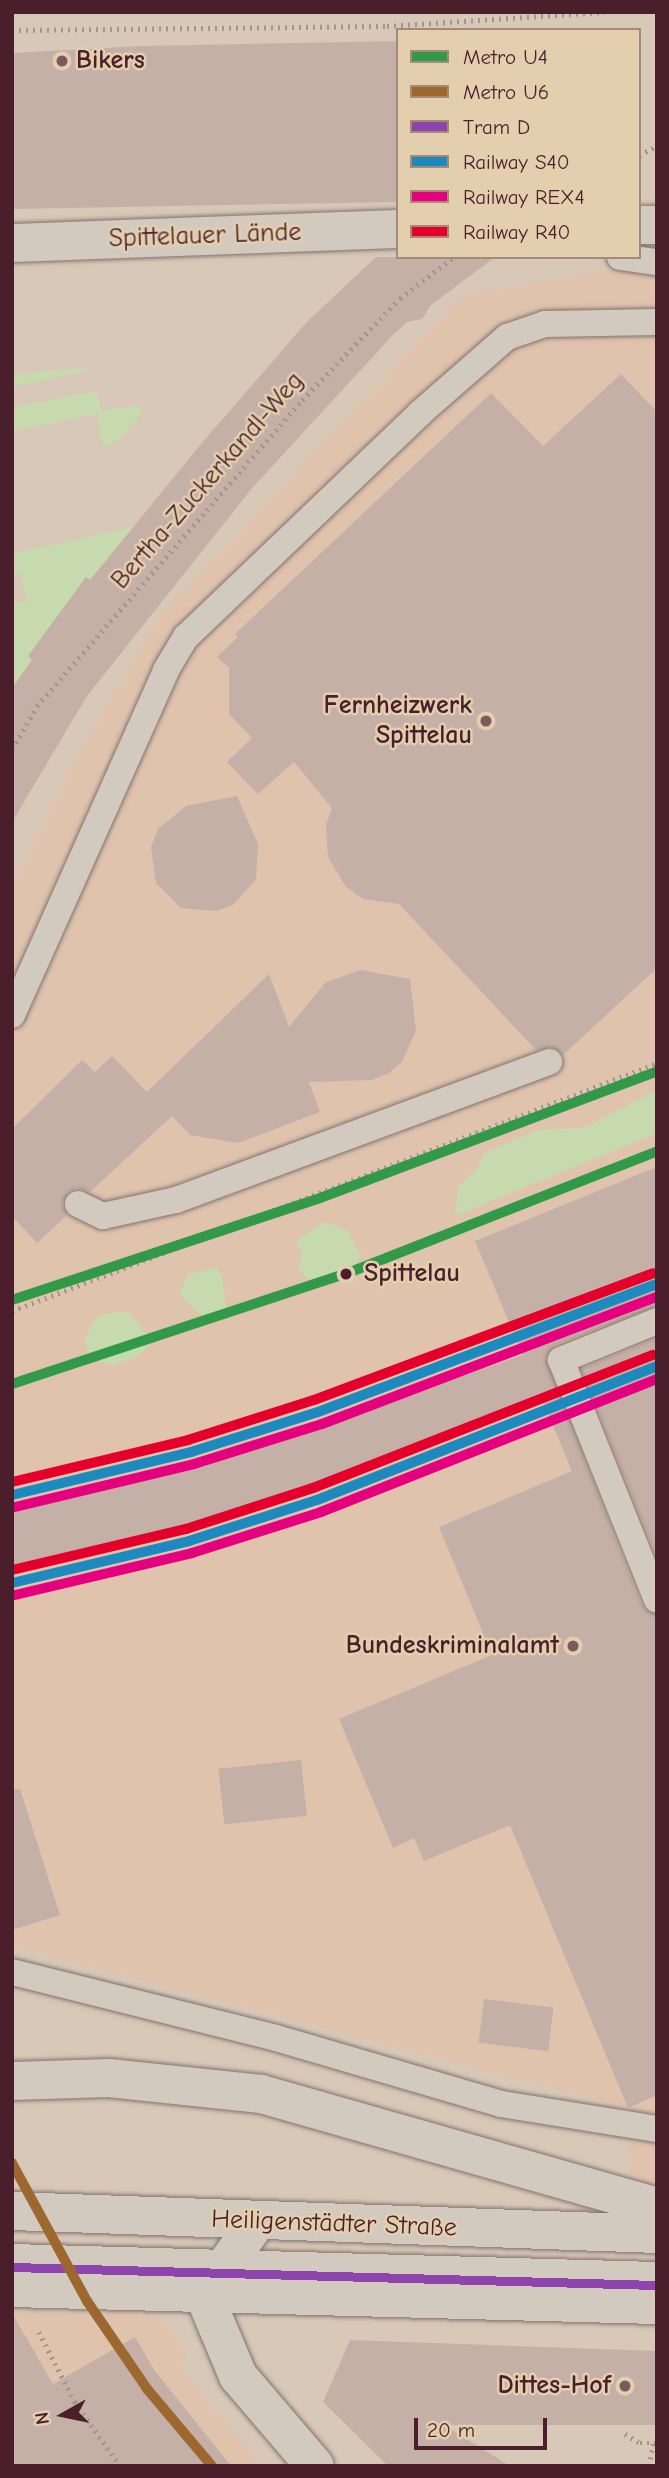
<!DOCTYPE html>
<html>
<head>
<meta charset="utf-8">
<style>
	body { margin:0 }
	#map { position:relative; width:669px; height:2478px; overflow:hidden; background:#d8c8b8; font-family:"Comic Neue",sans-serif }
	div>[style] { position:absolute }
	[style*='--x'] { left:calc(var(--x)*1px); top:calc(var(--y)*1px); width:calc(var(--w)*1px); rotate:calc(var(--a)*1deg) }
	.built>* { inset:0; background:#dfc3ad }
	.green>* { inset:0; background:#c7daae }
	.building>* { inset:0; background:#c4b0a7; transform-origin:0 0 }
	.path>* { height:4.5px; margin-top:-2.25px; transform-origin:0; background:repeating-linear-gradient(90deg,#a1968f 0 2px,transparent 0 7px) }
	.roads { filter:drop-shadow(0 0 2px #82736e) drop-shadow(0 0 2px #82736e) }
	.service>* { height:26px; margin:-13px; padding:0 13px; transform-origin:13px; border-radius:13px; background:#d2cabe }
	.tertiary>* { height:38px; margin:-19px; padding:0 19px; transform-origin:19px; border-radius:19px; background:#d2cabe }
	.secondary>* { height:38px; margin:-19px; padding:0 19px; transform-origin:19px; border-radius:19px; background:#d2cabe }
	.primary>* { height:38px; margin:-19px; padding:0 19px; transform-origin:19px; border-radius:19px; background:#d2cabe }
	.rail-1>* { height:10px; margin:-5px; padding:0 5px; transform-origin:5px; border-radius:5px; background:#1d8abf }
	.rail-2>* { height:10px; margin:-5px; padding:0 5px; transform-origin:5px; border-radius:5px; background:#e5007d }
	.rail-3>* { height:10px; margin:-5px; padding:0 5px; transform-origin:5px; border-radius:5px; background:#e4002b }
	.tram-1>* { height:9px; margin:-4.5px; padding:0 4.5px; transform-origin:4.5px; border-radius:4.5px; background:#8e44ad }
	.metro-1>* { height:10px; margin:-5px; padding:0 5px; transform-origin:5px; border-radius:5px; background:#329948 }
	.metro-2>* { height:10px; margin:-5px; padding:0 5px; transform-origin:5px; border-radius:5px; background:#9d6830 }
	.dots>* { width:19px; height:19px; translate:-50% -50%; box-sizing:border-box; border:4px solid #e3cfad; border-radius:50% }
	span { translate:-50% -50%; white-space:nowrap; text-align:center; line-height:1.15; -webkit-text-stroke:5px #e3cfad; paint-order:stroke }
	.poi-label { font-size:26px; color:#4a1f2b; font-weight:700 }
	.left { translate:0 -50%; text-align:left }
	.right { translate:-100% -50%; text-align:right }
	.street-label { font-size:26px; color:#4a1f2b }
	.stop-label { font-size:26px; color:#4a1f2b; font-weight:700 }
	.frame { position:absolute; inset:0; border:14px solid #4a1f2b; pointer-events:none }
	.legend { position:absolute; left:396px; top:28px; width:245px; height:231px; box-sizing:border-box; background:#e3cfad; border:2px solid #a68979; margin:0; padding:9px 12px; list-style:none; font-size:21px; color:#4a1f2b }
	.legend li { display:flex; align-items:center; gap:14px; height:35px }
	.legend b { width:35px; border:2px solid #a68979 }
	.north { position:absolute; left:28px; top:2380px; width:70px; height:70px; -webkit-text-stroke:5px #e3cfad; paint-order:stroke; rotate:261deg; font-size:19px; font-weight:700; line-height:28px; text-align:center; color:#4a1f2b }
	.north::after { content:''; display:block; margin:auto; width:24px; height:32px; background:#4a1f2b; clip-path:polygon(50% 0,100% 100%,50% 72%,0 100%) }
	.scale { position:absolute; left:414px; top:2418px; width:133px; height:32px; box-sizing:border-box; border:4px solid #4a1f2b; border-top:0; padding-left:9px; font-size:21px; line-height:24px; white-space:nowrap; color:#4a1f2b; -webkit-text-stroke:5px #e3cfad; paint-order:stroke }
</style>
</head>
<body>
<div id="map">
	<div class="built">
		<div style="clip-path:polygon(657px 263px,657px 2250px,630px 2251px,628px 2108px,12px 1946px,12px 885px,69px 771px,159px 616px,464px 295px)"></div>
		<div style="clip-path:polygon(135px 2308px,154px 2316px,182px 2342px,187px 2361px,180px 2369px,263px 2466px,12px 2466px,12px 2312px,109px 2315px,110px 2310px)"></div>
	</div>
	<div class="green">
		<div style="clip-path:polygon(85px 368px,87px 371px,12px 387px,12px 375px)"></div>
		<div style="clip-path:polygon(97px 391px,101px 411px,141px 405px,140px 416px,119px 440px,103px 447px,97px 414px,12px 431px,12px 408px)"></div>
		<div style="clip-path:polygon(134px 527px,90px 580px,86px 577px,80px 585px,83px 589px,33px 649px,28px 656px,32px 660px,12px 688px,12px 603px,27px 601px,20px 572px,12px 573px,12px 554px)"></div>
		<div style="clip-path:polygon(657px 1090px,657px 1133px,455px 1216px,458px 1186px,474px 1173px,485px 1153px,537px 1130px,584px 1128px)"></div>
		<div style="clip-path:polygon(324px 1222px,347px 1230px,361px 1256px,348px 1275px,312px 1282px,299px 1271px,302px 1254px,296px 1241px)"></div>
		<div style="clip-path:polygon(217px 1268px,222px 1276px,226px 1308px,205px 1319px,179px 1293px,188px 1274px)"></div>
		<div style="clip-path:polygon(116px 1312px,130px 1313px,149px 1338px,148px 1346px,137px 1357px,110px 1366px,88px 1353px,85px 1338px,96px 1317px)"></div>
	</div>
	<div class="building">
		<div style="clip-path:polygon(398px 41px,398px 202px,12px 209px,12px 53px,142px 46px)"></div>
		<div style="clip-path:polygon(376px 257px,495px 257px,431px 305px,422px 319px,407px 322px,392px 336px,253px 487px,87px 696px,12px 822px,12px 688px,32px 660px,28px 656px,86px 577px,90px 580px,201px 444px,306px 323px)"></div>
		<div style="clip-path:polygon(621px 374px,657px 412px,657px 968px,563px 1055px,552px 1047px,536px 1050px,399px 904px,363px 899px,346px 887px,328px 857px,326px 825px,332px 808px,294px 762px,258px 794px,227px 762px,252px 738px,229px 714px,229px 668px,217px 657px,238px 637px,235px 634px,491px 393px,543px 446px)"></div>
		<div style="clip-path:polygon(237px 796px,258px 844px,256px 879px,233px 905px,216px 911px,181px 908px,156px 883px,151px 847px,158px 829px,186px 806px)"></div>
		<div style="clip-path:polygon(360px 970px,410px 979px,416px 1030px,402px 1062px,389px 1073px,372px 1080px,309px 1082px,320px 1112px,238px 1143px,190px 1135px,172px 1116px,90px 1192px,77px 1188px,69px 1191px,62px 1205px,67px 1215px,37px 1243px,12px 1216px,12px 1129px,82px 1060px,95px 1072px,112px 1056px,147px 1092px,269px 974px,289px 1027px,325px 983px)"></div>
		<div style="clip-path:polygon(657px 1167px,657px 1306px,555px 1345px,545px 1358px,642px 1606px,657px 1615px,657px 2095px,628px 2108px,510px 1825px,424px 1861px,414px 1838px,393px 1848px,339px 1719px,492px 1655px,439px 1527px,572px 1471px,542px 1399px,287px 1496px,134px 1542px,12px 1568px,12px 1509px,272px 1443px,523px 1355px,475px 1241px)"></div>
		<div style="clip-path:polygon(657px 1338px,657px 1557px,581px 1369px)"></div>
		<div style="left:301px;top:1760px;width:56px;height:83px;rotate:84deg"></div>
		<div style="clip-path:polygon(20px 1789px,60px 1915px,12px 1930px,12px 1790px)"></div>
		<div style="left:484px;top:1999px;width:70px;height:44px;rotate:7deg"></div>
		<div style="clip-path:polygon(12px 2313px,53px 2384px,135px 2337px,155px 2371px,231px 2466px,12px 2466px)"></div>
		<div style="clip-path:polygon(350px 2340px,657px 2351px,657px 2425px,444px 2425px,510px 2466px,388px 2466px,323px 2402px)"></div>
	</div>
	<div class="path">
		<div style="--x:12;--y:30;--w:375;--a:-0.6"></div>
		<div style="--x:387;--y:26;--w:219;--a:-3.7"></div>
		<div style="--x:639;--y:155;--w:20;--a:-27"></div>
		<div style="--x:12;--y:749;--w:50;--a:-59.8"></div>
		<div style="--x:37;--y:706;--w:405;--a:-49.1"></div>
		<div style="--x:302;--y:400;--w:141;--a:-46.1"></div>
		<div style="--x:400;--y:298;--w:68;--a:-37.2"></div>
		<div style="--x:12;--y:1311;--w:691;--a:-21.03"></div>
		<div style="--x:39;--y:2332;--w:79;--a:62.8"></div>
		<div style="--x:75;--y:2402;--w:78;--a:54.9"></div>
		<div style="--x:625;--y:2434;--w:17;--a:31"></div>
		<div style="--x:640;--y:2443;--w:17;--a:0"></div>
		<div style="--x:649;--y:2466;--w:23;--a:-80"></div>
	</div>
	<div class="roads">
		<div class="service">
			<div style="--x:620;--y:257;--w:37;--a:8"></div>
			<div style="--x:12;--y:1015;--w:378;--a:-65.9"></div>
			<div style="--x:166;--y:670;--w:39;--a:-59"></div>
			<div style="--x:186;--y:637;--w:323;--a:-43.7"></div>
			<div style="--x:419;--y:414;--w:117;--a:-41.2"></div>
			<div style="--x:507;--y:337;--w:40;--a:-18.9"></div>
			<div style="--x:545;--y:324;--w:112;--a:-1"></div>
			<div style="--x:78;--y:1204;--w:28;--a:26"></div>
			<div style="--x:103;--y:1216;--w:75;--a:-12.4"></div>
			<div style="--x:176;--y:1200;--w:398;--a:-20.3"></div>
			<div style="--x:657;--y:1321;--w:104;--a:157.9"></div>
			<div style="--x:561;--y:1360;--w:258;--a:68.2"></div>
			<div style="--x:12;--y:1972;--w:272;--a:14"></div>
			<div style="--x:276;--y:2038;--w:234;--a:16.3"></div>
			<div style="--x:501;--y:2104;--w:158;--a:9.1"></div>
			<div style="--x:12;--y:2257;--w:645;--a:1.6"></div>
		</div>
		<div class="tertiary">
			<div style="--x:256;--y:2223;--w:89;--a:125.8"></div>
			<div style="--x:204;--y:2295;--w:88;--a:67.2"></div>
			<div style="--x:238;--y:2376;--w:118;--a:49.5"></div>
		</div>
		<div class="secondary">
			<div style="--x:12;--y:2211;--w:645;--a:2.04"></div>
			<div style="--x:12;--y:2288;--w:645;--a:1.51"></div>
		</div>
		<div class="primary">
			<div style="--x:639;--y:225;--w:18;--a:0"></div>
			<div style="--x:12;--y:243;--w:386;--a:-2.1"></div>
			<div style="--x:12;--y:2081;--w:97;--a:-1.8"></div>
			<div style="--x:109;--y:2078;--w:153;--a:6"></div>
			<div style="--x:261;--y:2094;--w:412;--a:15.9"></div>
		</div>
	</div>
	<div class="rail-1">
		<div style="--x:12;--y:1495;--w:184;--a:-13.5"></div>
		<div style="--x:191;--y:1452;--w:133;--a:-17.5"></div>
		<div style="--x:318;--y:1412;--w:362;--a:-20.7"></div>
		<div style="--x:12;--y:1583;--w:182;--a:-13.3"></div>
		<div style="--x:189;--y:1541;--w:134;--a:-17.8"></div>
		<div style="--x:317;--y:1500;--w:365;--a:-21.5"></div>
	</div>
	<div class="rail-2">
		<div style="--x:15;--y:1507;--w:184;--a:-13.5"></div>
		<div style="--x:194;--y:1464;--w:134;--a:-17.4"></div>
		<div style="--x:322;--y:1424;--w:358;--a:-20.8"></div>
		<div style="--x:15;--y:1595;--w:182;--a:-13.3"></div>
		<div style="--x:192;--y:1553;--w:135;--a:-17.6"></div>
		<div style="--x:321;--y:1512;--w:361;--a:-21.6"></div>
	</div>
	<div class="rail-3">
		<div style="--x:12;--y:1482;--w:181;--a:-13.4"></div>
		<div style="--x:188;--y:1440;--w:132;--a:-17.6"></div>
		<div style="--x:314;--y:1400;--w:362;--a:-20.5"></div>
		<div style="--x:12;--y:1570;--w:179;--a:-13.3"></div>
		<div style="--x:186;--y:1529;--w:133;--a:-17.9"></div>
		<div style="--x:313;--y:1488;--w:365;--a:-21.4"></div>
	</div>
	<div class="tram-1">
		<div style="--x:12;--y:2267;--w:645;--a:1.6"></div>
	</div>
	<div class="metro-1">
		<div style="--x:12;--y:1300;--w:324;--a:-18.3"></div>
		<div style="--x:320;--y:1198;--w:360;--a:-20.6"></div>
		<div style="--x:12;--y:1384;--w:354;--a:-18.3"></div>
		<div style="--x:348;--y:1273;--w:332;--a:-21.5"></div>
	</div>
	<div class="metro-2">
		<div style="--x:12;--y:2163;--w:157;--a:61.5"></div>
		<div style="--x:87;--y:2301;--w:108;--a:55.6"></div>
		<div style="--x:148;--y:2390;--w:99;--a:49.9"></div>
	</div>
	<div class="dots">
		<div style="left:62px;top:61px;background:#7c5a5c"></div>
		<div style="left:486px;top:721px;background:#7c5a5c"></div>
		<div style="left:346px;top:1274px;background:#4a1f2b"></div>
		<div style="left:573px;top:1646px;background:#7c5a5c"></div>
		<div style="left:625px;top:2386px;background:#7c5a5c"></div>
	</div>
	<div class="poi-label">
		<span class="left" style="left:76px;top:61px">Bikers</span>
		<span class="right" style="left:472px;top:721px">Fernheizwerk<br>Spittelau</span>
		<span class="right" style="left:559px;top:1646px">Bundeskriminalamt</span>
		<span class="right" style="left:611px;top:2386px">Dittes-Hof</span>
	</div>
	<div class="street-label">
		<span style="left:205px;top:236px;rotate:-2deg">Spittelauer Lände</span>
		<span style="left:208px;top:481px;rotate:-49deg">Bertha-Zuckerkandl-Weg</span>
		<span style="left:334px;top:2224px;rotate:2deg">Heiligenstädter Straße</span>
	</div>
	<div class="stop-label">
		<span class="left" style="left:364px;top:1274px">Spittelau</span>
	</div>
	<div class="frame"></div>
	<ul class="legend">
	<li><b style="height:9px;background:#329948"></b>Metro U4</li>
	<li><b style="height:9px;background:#9d6830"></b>Metro U6</li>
	<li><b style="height:9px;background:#8e44ad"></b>Tram D</li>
	<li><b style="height:9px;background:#1d8abf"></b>Railway S40</li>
	<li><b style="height:9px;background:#e5007d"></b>Railway REX4</li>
	<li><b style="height:9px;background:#e4002b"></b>Railway R40</li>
	</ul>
	<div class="north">N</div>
	<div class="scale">20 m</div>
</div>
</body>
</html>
